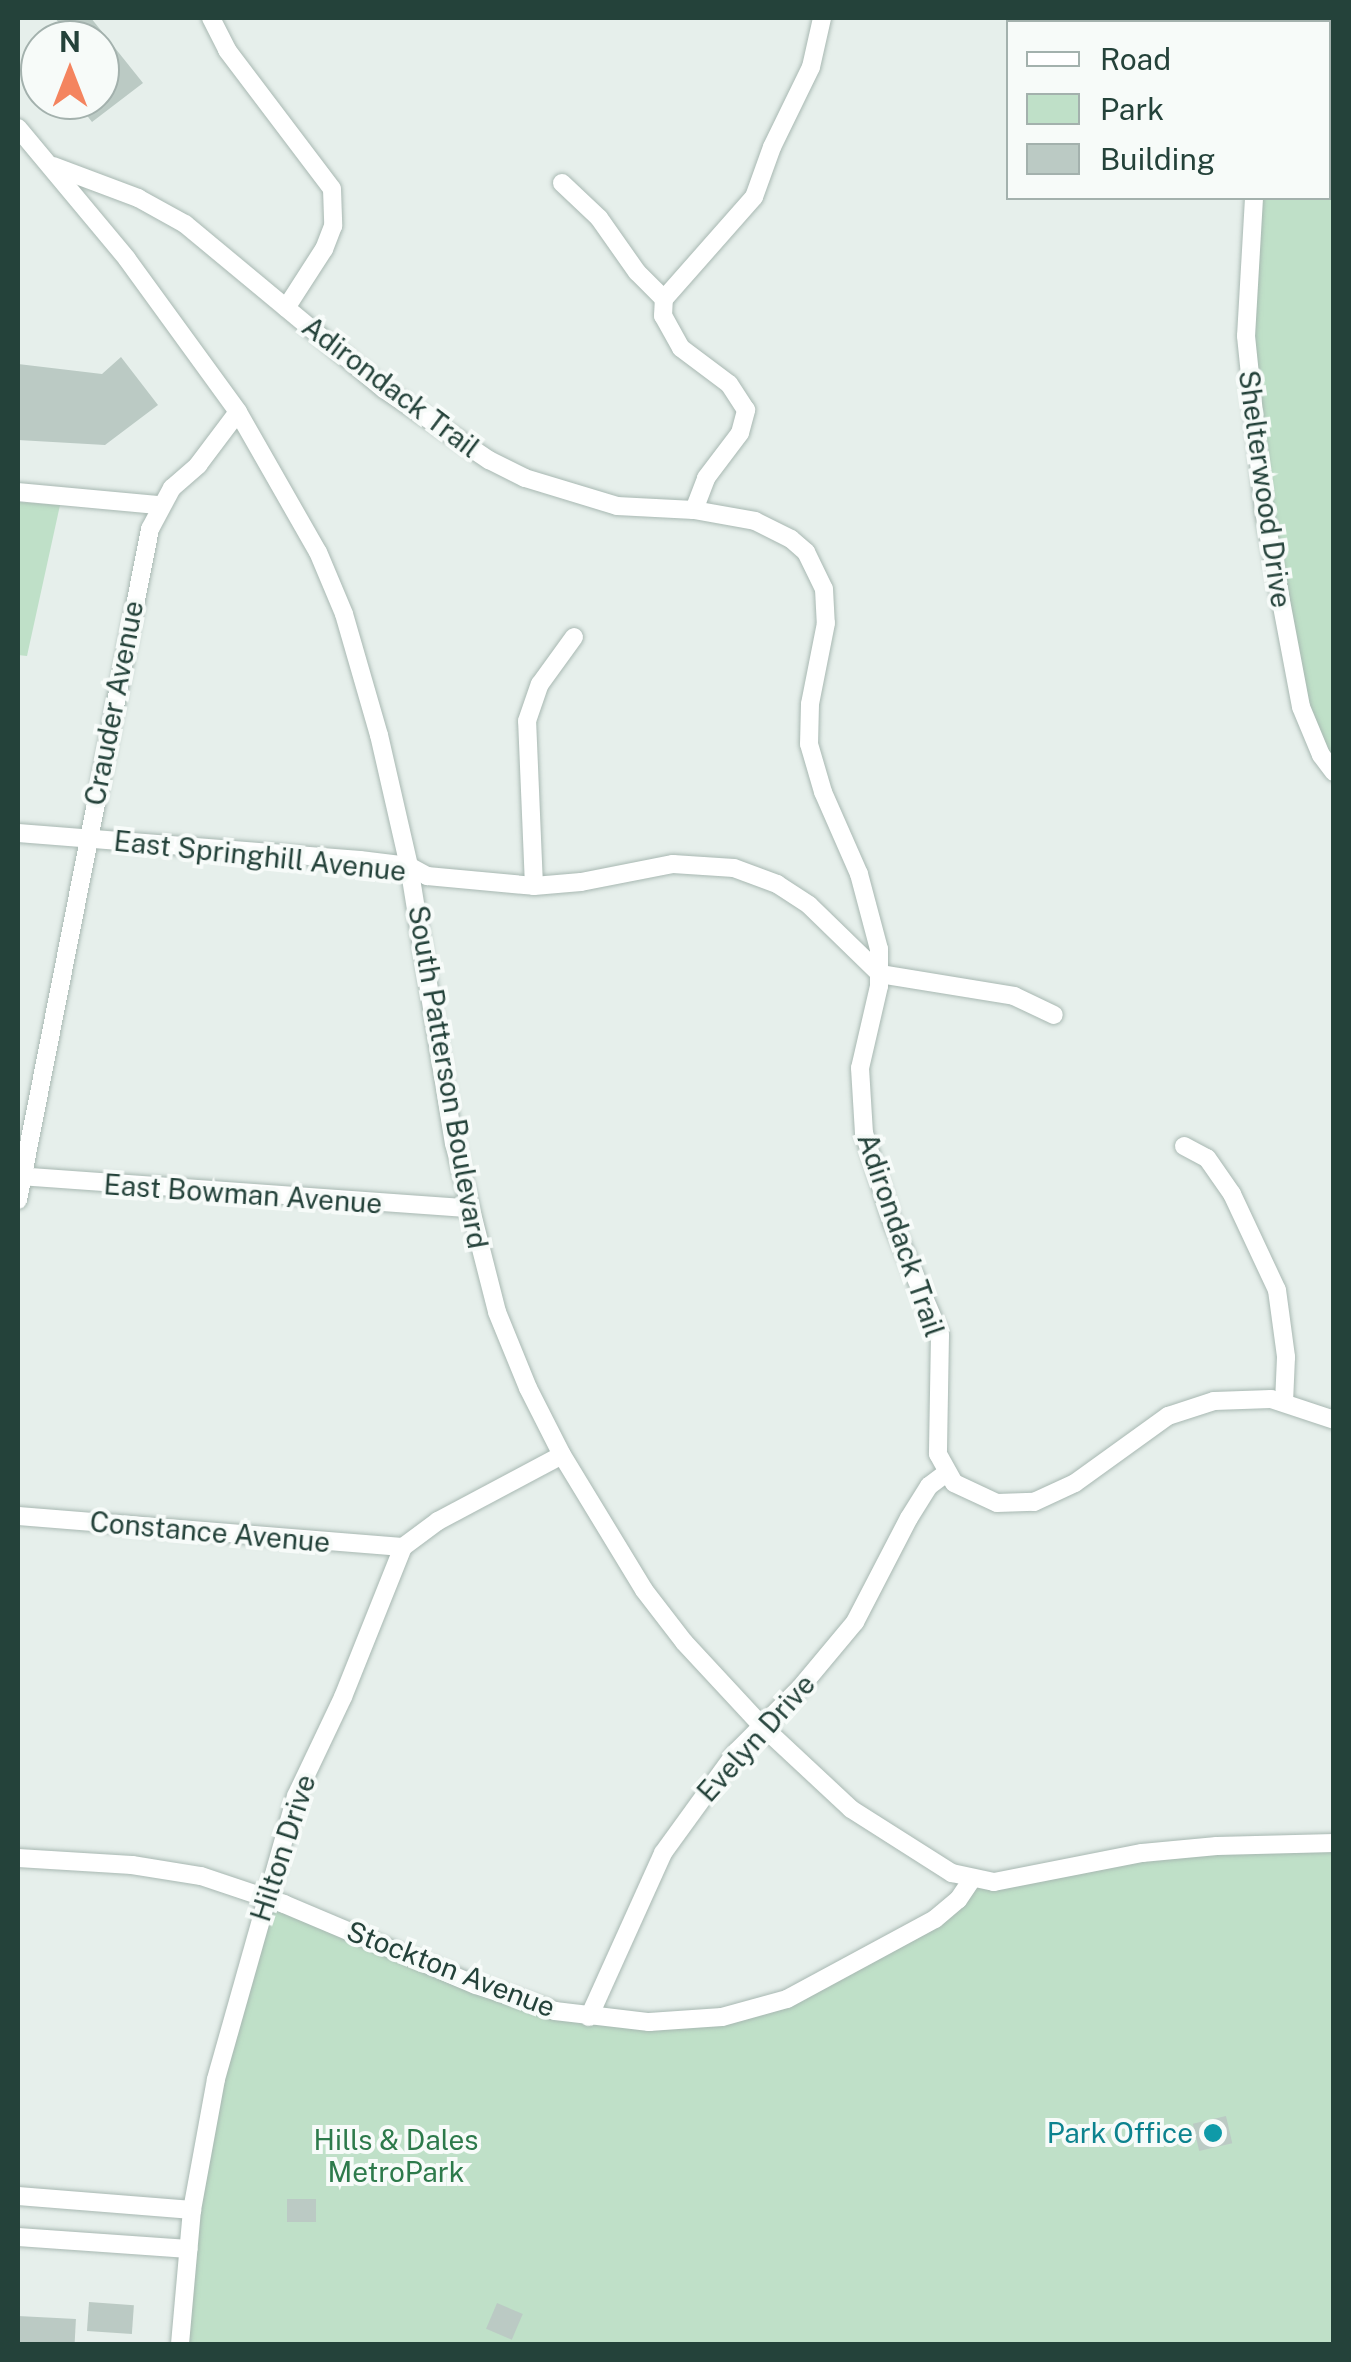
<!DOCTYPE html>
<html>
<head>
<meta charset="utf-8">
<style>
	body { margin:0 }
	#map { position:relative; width:1351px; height:2362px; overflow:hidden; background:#e6efeb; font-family:"Public Sans",sans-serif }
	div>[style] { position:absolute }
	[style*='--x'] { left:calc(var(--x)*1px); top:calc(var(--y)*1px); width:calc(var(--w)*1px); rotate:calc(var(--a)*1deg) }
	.green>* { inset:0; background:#bfe0c8 }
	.building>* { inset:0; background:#bbcac4; transform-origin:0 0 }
	.roads { filter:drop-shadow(0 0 2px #a8b8b2) drop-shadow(0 0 2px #a8b8b2) }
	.street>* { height:18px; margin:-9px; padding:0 9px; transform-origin:9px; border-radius:9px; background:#fff }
	.dots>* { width:28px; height:28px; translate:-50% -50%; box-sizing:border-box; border:5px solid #f7fbf9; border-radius:50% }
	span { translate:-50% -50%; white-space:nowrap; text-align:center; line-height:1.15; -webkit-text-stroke:8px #f7fbf9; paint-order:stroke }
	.street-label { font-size:28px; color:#24423a }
	.culture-label { font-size:28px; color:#0d838f }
	.right { translate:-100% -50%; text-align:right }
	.park-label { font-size:28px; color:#2d7a4b }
	.frame { position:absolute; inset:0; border:20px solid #24423a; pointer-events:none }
	.legend { position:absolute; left:1006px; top:20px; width:325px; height:180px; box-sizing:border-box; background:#f7fbf9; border:2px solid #a3b1ad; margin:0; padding:12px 18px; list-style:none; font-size:30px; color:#24423a }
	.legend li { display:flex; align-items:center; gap:20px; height:50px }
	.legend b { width:50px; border:2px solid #a3b1ad }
	.north { position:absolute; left:20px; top:20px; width:100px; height:100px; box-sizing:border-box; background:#f7fbf9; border:2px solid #a3b1ad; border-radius:50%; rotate:0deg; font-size:28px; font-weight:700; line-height:40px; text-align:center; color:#24423a }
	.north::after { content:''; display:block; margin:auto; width:35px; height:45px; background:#f4845f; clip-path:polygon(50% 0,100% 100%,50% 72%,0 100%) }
</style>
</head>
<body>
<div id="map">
	<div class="green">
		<div style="clip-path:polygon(1259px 18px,1333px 18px,1333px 772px,1311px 735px,1249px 384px,1254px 198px,1328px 198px,1328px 22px,1261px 22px)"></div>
		<div style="clip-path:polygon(18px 502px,60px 505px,27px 656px,18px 655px)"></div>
		<div style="clip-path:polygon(1333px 1843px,1333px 2344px,180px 2344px,192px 2210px,267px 1899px,392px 1948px,606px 2020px,755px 2010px,935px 1919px,972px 1879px,1142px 1853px)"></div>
	</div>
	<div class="building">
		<div style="clip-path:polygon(55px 18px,91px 18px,143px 83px,92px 122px,75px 100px,100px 100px,100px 40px,73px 40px)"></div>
		<div style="clip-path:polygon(121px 357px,158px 405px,105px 445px,18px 440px,18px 364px,102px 374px)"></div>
		<div style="left:1226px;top:2116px;width:28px;height:34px;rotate:77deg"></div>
		<div style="left:287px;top:2199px;width:29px;height:23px"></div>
		<div style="left:89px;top:2302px;width:45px;height:29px;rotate:4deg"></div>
		<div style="left:497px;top:2303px;width:28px;height:28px;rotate:23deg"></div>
		<div style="left:18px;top:2316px;width:58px;height:26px;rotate:3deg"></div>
	</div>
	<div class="roads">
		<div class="street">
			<div style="--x:211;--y:18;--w:36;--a:63"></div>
			<div style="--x:227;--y:50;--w:174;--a:52.9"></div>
			<div style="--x:332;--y:189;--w:37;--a:88"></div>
			<div style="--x:333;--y:226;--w:25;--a:111"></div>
			<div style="--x:324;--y:249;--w:70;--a:122.8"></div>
			<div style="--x:1259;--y:18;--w:4;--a:63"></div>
			<div style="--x:18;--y:128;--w:170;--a:50.2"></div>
			<div style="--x:127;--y:259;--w:189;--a:54"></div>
			<div style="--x:238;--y:412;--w:161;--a:60.3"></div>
			<div style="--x:318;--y:552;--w:67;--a:67.2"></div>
			<div style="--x:344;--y:614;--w:126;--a:73.9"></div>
			<div style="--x:379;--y:735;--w:134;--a:77.1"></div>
			<div style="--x:409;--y:866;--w:281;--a:80.8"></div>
			<div style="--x:454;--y:1143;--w:174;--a:75.7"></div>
			<div style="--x:497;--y:1312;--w:82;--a:67.8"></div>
			<div style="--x:528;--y:1388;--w:75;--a:63.1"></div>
			<div style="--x:562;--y:1455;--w:158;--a:58.7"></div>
			<div style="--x:644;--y:1590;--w:66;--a:52.4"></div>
			<div style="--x:684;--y:1642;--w:113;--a:47.1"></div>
			<div style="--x:761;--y:1725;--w:123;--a:43"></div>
			<div style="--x:851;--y:1809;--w:120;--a:32.4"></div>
			<div style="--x:952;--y:1873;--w:43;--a:12.1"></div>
			<div style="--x:994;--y:1882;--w:151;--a:-11.1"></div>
			<div style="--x:1142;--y:1853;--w:75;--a:-5.3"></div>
			<div style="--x:1217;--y:1846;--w:117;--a:-1.5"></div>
			<div style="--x:53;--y:166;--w:91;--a:20.6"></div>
			<div style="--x:138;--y:198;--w:54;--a:29"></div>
			<div style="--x:185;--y:224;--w:259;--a:39.7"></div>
			<div style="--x:384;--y:389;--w:127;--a:34.1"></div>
			<div style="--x:489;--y:460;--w:40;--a:26.6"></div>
			<div style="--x:525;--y:478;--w:96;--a:16.9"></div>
			<div style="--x:617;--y:506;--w:77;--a:3"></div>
			<div style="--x:694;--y:510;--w:62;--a:10.2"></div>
			<div style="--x:755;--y:521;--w:40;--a:26.6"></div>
			<div style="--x:791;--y:539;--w:20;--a:41"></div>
			<div style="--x:806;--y:552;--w:41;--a:64.1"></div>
			<div style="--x:824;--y:589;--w:34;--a:87"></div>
			<div style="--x:826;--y:623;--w:83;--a:101.2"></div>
			<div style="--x:810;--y:704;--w:40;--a:91.4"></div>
			<div style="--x:809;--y:744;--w:50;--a:73.7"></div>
			<div style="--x:823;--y:792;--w:90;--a:66.3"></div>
			<div style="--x:859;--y:874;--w:78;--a:75.1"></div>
			<div style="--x:879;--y:949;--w:37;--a:90"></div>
			<div style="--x:879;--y:986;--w:84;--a:103"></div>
			<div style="--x:860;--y:1068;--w:65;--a:86.5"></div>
			<div style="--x:864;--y:1133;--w:93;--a:72.5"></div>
			<div style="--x:892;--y:1222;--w:123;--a:67"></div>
			<div style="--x:940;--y:1335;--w:119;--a:91"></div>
			<div style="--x:938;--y:1454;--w:33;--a:61"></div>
			<div style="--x:954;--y:1483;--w:47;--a:24.9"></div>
			<div style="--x:997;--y:1503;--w:37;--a:-2"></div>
			<div style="--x:1034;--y:1502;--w:45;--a:-24.9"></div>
			<div style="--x:1075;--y:1483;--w:115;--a:-35.8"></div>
			<div style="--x:1168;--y:1416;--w:48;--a:-18.1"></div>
			<div style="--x:1214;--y:1401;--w:57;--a:-2"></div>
			<div style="--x:1271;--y:1399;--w:66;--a:18.4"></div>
			<div style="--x:562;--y:183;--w:51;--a:43.4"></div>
			<div style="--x:599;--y:218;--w:66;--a:54.9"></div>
			<div style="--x:637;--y:272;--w:38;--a:45"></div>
			<div style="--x:1254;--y:198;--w:138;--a:93.3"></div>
			<div style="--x:1246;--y:336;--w:176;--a:84.1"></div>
			<div style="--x:1264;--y:511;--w:199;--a:79.3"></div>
			<div style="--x:1301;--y:707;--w:52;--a:67.4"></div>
			<div style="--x:1321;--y:755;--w:21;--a:53"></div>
			<div style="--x:18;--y:492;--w:142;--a:5.3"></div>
			<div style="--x:694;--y:510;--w:34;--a:-69"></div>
			<div style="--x:706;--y:478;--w:56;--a:-52.9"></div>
			<div style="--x:740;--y:433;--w:24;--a:-75"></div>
			<div style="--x:746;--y:410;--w:31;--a:-123"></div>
			<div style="--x:729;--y:384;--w:60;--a:-143.1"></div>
			<div style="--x:681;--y:348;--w:37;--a:-119"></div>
			<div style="--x:663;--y:316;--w:17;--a:-87"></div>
			<div style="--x:664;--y:299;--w:136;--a:-48.6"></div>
			<div style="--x:754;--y:197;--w:53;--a:-70.2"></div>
			<div style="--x:772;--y:147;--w:89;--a:-64"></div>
			<div style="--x:811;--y:67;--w:50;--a:-77.3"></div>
			<div style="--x:18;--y:833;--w:343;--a:4.5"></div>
			<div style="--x:360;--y:860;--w:49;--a:7"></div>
			<div style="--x:409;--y:866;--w:21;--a:29"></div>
			<div style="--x:427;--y:876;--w:107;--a:5.3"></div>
			<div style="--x:534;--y:886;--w:47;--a:-4.9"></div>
			<div style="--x:581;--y:882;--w:94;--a:-11.1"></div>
			<div style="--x:673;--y:864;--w:61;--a:3.8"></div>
			<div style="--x:734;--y:868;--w:46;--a:20.4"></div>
			<div style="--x:777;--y:884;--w:38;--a:33"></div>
			<div style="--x:809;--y:905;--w:99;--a:44.2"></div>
			<div style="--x:880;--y:974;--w:136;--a:9.3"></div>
			<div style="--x:1014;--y:996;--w:44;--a:25.4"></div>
			<div style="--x:534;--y:886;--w:165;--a:-92.4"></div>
			<div style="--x:527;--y:721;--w:39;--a:-71"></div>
			<div style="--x:540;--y:684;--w:58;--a:-54.1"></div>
			<div style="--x:1184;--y:1146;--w:26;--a:28"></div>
			<div style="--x:1207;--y:1158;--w:44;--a:55.2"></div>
			<div style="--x:1232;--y:1194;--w:106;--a:64.9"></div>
			<div style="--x:1277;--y:1290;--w:68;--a:82.3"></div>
			<div style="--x:1286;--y:1357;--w:45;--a:92.5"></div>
			<div style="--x:18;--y:1176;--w:451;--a:4.1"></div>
			<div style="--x:18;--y:1200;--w:684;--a:-78.87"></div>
			<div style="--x:150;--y:529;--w:47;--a:-61.8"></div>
			<div style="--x:172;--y:488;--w:35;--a:-41"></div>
			<div style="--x:198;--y:465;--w:66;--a:-53"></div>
			<div style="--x:18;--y:1516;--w:386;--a:4.6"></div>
			<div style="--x:18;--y:1858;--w:114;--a:3.5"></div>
			<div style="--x:132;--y:1865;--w:70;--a:9.1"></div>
			<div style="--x:201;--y:1876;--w:88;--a:18.6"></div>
			<div style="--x:284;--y:1904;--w:208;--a:22.9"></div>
			<div style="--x:476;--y:1985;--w:83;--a:18.2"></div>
			<div style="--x:555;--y:2011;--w:95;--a:6.7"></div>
			<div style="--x:649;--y:2022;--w:73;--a:-3.9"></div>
			<div style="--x:722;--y:2017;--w:67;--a:-15.5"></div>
			<div style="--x:787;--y:1999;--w:168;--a:-28.4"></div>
			<div style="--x:935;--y:1919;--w:30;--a:-40"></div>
			<div style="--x:958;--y:1900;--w:25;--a:-56"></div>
			<div style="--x:589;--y:2017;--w:180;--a:-65.7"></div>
			<div style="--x:663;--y:1853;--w:125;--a:-54.1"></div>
			<div style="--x:736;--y:1752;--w:91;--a:-45"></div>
			<div style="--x:800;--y:1688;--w:86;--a:-50.2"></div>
			<div style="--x:855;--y:1622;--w:117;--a:-62.6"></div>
			<div style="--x:909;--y:1518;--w:38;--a:-58"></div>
			<div style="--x:929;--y:1486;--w:20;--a:-37"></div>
			<div style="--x:18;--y:2196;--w:175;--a:4.6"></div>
			<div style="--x:18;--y:2237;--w:171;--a:4"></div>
			<div style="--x:180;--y:2344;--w:135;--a:-84.9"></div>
			<div style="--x:192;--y:2210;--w:133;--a:-79.6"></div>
			<div style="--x:216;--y:2079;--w:294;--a:-74.2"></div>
			<div style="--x:296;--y:1796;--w:110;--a:-64.6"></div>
			<div style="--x:343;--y:1697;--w:162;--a:-68.2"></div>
			<div style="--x:403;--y:1547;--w:44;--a:-36.6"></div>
			<div style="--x:438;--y:1521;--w:140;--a:-28"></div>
		</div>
	</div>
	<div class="dots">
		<div style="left:1213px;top:2133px;background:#0f9aa8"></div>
	</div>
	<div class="street-label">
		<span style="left:391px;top:387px;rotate:37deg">Adirondack Trail</span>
		<span style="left:1265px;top:489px;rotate:82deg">Shelterwood Drive</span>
		<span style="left:114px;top:703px;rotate:-79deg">Crauder Avenue</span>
		<span style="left:260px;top:856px;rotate:6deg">East Springhill Avenue</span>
		<span style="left:448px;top:1077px;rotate:80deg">South Patterson Boulevard</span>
		<span style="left:243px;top:1194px;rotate:4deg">East Bowman Avenue</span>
		<span style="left:901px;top:1235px;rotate:71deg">Adirondack Trail</span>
		<span style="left:210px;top:1532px;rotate:5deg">Constance Avenue</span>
		<span style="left:756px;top:1738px;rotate:-48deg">Evelyn Drive</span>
		<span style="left:283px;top:1848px;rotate:-72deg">Hilton Drive</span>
		<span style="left:451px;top:1969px;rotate:21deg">Stockton Avenue</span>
	</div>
	<div class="culture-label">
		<span class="right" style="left:1193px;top:2133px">Park Office</span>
	</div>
	<div class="park-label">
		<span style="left:396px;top:2156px">Hills &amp; Dales<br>MetroPark</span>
	</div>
	<div class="frame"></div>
	<ul class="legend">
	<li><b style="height:12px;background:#fff"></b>Road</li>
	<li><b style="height:28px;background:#bfe0c8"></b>Park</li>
	<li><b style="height:28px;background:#bbcac4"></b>Building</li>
	</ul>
	<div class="north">N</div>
</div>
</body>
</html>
